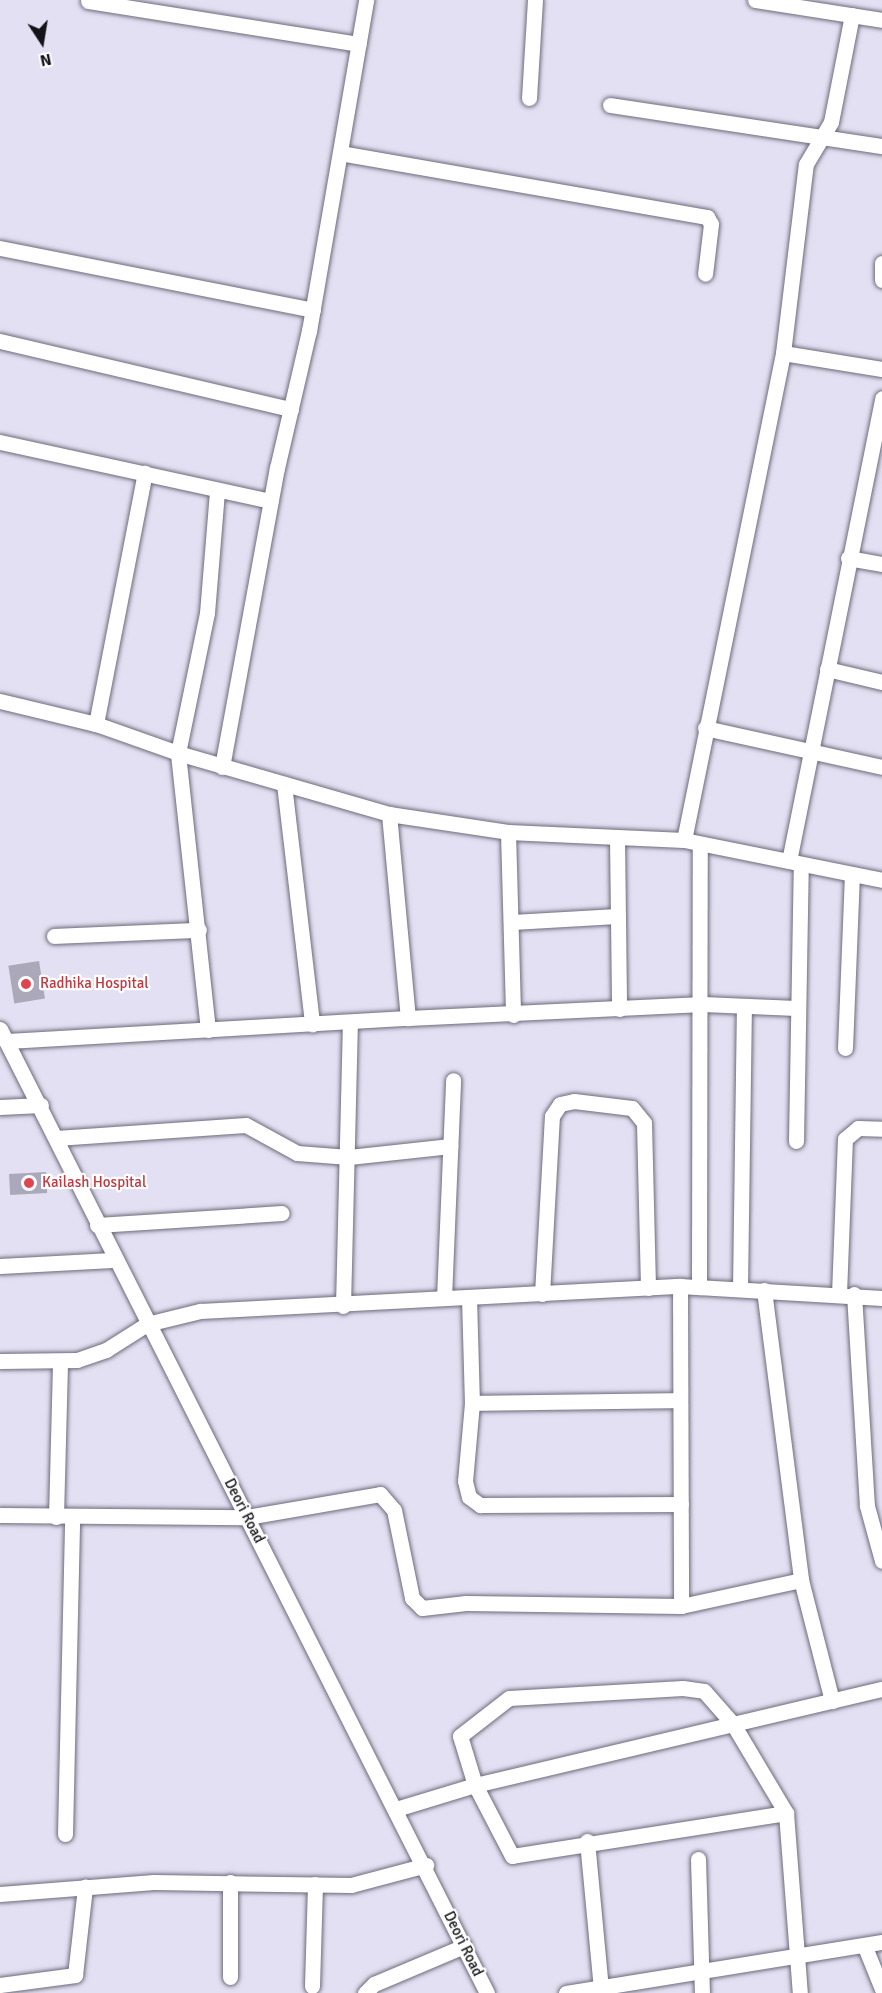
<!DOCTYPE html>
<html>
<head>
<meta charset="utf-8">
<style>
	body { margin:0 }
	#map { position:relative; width:882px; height:1993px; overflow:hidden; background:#e2e0f2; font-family:Signika,sans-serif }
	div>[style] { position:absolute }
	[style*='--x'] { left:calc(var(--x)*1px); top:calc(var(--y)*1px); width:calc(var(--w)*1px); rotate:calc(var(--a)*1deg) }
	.building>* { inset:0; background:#aaa8b9; transform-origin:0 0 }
	.roads { filter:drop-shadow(0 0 2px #6d6b7b) drop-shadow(0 0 2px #6d6b7b) }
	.minor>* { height:15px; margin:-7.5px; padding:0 7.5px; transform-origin:7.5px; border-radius:7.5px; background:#fff }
	.dots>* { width:16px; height:16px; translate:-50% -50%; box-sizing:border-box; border:3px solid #fff; border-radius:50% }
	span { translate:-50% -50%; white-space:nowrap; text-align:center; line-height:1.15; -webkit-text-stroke:4.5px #fff; paint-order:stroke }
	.health-label { font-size:15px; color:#be3a42 }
	.left { translate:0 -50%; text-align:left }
	.street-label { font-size:15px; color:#131319 }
	.north { position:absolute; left:12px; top:12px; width:60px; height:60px; -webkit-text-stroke:4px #fff; paint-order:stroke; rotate:168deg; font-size:16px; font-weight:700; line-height:24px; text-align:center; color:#131319 }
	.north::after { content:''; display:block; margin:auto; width:21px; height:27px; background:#131319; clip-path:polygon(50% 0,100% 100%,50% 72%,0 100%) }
</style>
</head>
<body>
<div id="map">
	<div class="building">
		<div style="left:39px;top:961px;width:38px;height:31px;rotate:81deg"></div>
		<div style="left:46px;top:1172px;width:21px;height:37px;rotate:87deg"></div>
	</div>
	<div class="roads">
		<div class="minor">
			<div style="--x:755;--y:0;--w:129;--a:8.9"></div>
			<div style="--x:88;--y:1;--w:274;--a:9"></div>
			<div style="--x:529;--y:98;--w:98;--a:-86.5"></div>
			<div style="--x:610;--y:105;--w:275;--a:8.6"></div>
			<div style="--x:340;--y:153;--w:373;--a:9.9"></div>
			<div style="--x:707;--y:217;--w:8;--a:60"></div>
			<div style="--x:711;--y:224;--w:50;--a:96.8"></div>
			<div style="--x:0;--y:248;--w:319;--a:11.2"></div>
			<div style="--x:882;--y:263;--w:17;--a:90"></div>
			<div style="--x:0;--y:341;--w:299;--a:13.2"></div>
			<div style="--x:783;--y:353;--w:100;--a:9.2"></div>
			<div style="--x:0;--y:442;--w:277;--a:12.3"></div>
			<div style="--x:848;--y:558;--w:35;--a:10"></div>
			<div style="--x:827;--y:669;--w:57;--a:13.3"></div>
			<div style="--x:0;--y:701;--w:99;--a:13.5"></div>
			<div style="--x:96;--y:724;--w:87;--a:19.5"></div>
			<div style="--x:178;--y:753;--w:220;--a:16.1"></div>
			<div style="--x:389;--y:814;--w:120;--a:8.6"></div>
			<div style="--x:508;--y:832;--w:176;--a:2.6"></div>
			<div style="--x:684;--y:840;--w:202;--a:11.4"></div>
			<div style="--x:96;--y:724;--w:256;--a:-79"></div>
			<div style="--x:705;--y:728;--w:181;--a:12.4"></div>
			<div style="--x:222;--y:767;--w:304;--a:-79.6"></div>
			<div style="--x:277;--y:468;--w:141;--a:-76.9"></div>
			<div style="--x:309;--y:331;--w:336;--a:-80.2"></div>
			<div style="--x:284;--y:784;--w:242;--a:83.3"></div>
			<div style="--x:389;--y:814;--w:205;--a:84.7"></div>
			<div style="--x:408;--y:1018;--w:295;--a:-2.7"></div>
			<div style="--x:703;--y:1004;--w:93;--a:2.5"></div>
			<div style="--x:508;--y:832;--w:183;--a:88.4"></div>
			<div style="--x:617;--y:837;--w:172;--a:89.3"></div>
			<div style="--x:684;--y:840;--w:497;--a:-78.5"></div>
			<div style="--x:783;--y:353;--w:190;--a:-83.1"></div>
			<div style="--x:806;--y:164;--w:49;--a:-59.2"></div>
			<div style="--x:831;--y:122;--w:109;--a:-78.9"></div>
			<div style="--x:789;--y:861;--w:472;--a:-78.6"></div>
			<div style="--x:511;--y:922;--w:107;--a:-3.2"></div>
			<div style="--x:54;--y:936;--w:145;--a:-2.4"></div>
			<div style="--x:0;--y:1029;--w:1080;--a:63.2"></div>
			<div style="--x:208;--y:1030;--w:279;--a:-96.2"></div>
			<div style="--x:178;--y:753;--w:143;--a:-78.3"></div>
			<div style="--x:207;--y:613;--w:122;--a:-85.3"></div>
			<div style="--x:6;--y:1041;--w:403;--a:-3.3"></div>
			<div style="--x:845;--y:1048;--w:174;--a:-87.7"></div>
			<div style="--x:0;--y:1107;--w:41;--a:-2.8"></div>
			<div style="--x:56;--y:1138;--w:190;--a:-3.9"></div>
			<div style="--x:246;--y:1125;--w:58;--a:28.8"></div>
			<div style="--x:297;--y:1153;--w:52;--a:4.4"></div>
			<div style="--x:349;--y:1157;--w:102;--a:-6.2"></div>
			<div style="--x:796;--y:1141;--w:277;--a:-89"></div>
			<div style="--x:97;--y:1225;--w:185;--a:-3.7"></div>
			<div style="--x:0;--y:1266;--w:112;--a:-3.1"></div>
			<div style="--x:680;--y:1286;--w:320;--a:89.8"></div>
			<div style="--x:699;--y:1287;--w:443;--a:-89.9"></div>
			<div style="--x:740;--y:1289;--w:283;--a:-89.2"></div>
			<div style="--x:764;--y:1290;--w:292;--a:82.7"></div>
			<div style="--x:801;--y:1580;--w:125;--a:75.6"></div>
			<div style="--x:542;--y:1294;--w:178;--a:-86.8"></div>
			<div style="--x:552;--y:1116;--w:14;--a:-56"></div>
			<div style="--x:560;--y:1104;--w:14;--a:-12"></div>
			<div style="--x:574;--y:1101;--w:58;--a:6.9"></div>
			<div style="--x:632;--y:1108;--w:19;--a:51"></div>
			<div style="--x:644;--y:1123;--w:165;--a:88.6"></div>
			<div style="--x:839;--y:1294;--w:155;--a:-87.8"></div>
			<div style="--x:845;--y:1139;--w:17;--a:-40"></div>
			<div style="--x:858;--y:1128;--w:24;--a:2"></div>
			<div style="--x:854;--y:1294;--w:212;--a:86.5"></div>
			<div style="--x:867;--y:1506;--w:57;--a:74.7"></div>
			<div style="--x:469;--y:1297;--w:106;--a:88.4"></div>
			<div style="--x:472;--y:1403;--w:208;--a:-0.8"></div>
			<div style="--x:444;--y:1298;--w:218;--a:-87.6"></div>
			<div style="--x:343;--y:1306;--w:283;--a:-88.6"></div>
			<div style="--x:0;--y:1361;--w:77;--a:-0.7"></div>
			<div style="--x:77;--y:1360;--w:31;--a:-19"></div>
			<div style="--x:106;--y:1350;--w:49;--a:-32.4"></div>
			<div style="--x:147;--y:1324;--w:55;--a:-13.8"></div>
			<div style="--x:200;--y:1311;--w:481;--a:-3"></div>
			<div style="--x:680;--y:1286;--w:202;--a:3.4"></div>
			<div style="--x:472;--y:1403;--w:78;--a:95.1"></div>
			<div style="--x:465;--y:1481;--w:16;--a:76"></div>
			<div style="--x:469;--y:1497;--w:14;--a:36"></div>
			<div style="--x:480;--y:1505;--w:201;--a:-0.3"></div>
			<div style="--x:0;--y:1515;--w:247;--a:0.5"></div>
			<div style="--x:247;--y:1517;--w:135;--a:-9.8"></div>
			<div style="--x:380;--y:1494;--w:21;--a:49"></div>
			<div style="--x:394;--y:1510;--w:90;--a:78.4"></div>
			<div style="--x:412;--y:1598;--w:14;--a:45"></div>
			<div style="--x:422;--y:1608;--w:44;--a:-6.5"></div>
			<div style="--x:466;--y:1603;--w:215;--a:0.8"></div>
			<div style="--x:681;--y:1606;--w:123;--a:-12.2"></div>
			<div style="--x:56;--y:1517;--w:156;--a:-88.5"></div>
			<div style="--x:396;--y:1809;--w:83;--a:-16.9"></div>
			<div style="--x:475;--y:1785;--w:418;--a:-13.3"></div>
			<div style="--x:786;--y:1813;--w:277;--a:171.1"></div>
			<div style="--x:512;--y:1856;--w:80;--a:-117.5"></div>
			<div style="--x:475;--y:1785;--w:51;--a:-107"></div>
			<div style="--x:460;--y:1736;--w:62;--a:-37.8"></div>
			<div style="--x:509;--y:1698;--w:174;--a:-3.3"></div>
			<div style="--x:683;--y:1688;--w:21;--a:8"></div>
			<div style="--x:704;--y:1691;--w:44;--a:48.7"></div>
			<div style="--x:733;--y:1724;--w:104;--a:59.2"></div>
			<div style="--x:786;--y:1813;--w:181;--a:85.6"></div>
			<div style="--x:65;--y:1834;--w:317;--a:-88.7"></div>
			<div style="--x:587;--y:1841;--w:148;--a:84.6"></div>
			<div style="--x:698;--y:1859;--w:134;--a:88.3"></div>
			<div style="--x:0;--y:1894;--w:154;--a:-4.5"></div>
			<div style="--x:154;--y:1882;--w:197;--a:0.9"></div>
			<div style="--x:351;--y:1885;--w:78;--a:-14.9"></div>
			<div style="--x:865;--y:1947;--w:45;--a:68"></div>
			<div style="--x:230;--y:1977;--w:95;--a:-90"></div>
			<div style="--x:0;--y:1985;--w:76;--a:-7.6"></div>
			<div style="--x:75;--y:1975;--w:89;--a:-83.5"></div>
			<div style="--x:312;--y:1986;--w:102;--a:-88.3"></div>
			<div style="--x:365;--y:1993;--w:13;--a:-45"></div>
			<div style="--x:374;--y:1984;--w:98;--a:-22.9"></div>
			<div style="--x:566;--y:1993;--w:320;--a:-9.2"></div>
		</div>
	</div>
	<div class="dots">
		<div style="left:26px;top:984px;background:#e0444e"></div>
		<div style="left:29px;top:1183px;background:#e0444e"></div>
	</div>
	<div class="health-label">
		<span class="left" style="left:40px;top:984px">Radhika Hospital</span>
		<span class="left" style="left:42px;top:1183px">Kailash Hospital</span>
	</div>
	<div class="street-label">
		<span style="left:244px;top:1511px;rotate:63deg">Deori Road</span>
		<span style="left:463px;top:1944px;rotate:64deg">Deori Road</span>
	</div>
	<div class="north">N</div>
</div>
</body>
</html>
